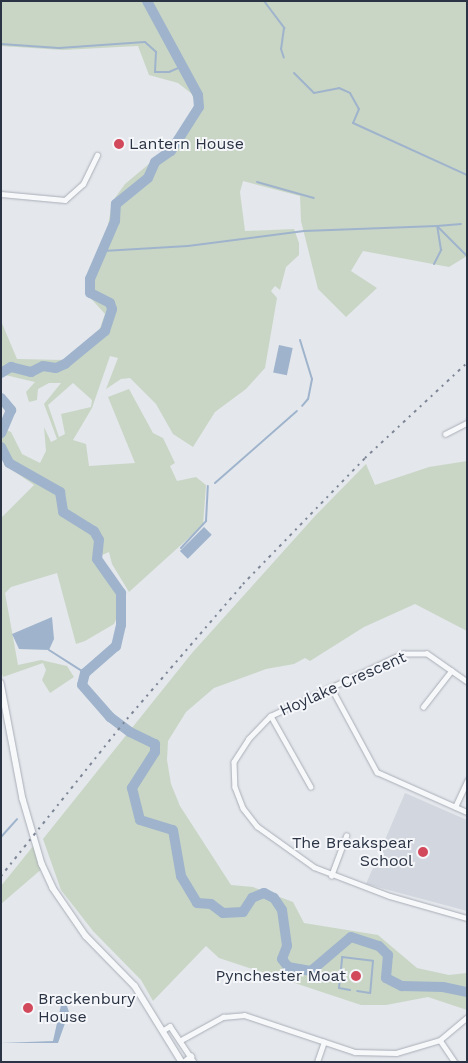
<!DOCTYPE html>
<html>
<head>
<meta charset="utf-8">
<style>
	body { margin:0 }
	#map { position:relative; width:468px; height:1063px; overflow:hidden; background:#e4e7ec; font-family:"Work Sans",sans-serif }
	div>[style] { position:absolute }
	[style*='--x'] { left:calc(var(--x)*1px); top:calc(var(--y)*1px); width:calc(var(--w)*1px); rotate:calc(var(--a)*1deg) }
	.built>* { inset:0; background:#d2d6de }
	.green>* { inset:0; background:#c9d6c5 }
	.water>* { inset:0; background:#9fb4cc; transform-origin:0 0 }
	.stream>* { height:2px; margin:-1px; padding:0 1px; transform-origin:1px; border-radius:1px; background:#9fb4cc }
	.river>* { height:10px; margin:-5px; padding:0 5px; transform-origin:5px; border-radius:5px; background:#9fb4cc }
	.roads { filter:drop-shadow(0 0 1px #a9aeb7) drop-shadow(0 0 1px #a9aeb7) }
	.minor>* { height:4.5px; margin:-2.25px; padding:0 2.25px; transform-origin:2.25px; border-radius:2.25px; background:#f7f8fa }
	.tertiary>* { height:5.5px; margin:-2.75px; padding:0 2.75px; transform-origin:2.75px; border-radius:2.75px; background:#f7f8fa }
	.rail>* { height:2px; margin-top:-1px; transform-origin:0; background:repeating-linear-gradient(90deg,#7d8696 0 2.5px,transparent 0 7.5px) }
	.dots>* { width:14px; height:14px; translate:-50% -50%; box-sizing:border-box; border:2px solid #f4f6f9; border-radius:50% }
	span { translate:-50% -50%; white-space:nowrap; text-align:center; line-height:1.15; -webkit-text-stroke:4px #f4f6f9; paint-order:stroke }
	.poi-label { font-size:16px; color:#2b3445 }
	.left { translate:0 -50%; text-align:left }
	.right { translate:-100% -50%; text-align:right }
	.street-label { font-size:16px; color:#2b3445 }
	.frame { position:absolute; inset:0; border:2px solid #2b3445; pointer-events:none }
</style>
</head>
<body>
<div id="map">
	<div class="built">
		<div style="clip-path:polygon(405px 793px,467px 820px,467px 911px,366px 884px)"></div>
	</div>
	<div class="green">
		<div style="clip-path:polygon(evenodd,1px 1px,467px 1px,467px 256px,449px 267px,363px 251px,351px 271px,377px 288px,346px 317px,318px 289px,301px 221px,300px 196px,243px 181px,240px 192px,245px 231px,294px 229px,299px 243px,299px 255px,286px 267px,280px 290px,275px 286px,271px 291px,277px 298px,265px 368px,246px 389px,215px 412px,193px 447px,173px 434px,156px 404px,130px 378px,121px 379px,106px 389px,118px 358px,110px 356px,92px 408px,73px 440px,86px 444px,89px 466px,135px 463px,108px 397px,129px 389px,153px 433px,163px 438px,175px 463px,170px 466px,177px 481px,196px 477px,206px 485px,203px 525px,129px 592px,112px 564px,109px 552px,95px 558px,119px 593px,118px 615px,114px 624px,85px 641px,76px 644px,57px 573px,11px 587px,5px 593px,18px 665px,41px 660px,67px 666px,74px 677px,50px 693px,42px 680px,46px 670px,43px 663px,3px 677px,1px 671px,1px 518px,34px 485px,8px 467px,1px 457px,1px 428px,11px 432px,22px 454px,40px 463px,46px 451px,44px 427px,51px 442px,57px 439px,44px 404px,61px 383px,49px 383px,38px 389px,37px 400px,29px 402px,26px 392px,35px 382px,1px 374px,1px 321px,17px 359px,65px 360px,99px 331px,105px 314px,86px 293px,86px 279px,108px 226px,112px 202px,125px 184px,174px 143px,196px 107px,192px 94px,178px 83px,149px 75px,138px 46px,63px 50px,1px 46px,1px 1px,73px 383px,92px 400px,91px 407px,61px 414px,65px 434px,59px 437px,48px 405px,73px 383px)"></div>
		<div style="clip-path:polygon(467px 461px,467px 631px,415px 604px,364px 627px,310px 661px,305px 658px,294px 664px,266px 669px,214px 688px,186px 712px,168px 741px,167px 760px,171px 784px,180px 806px,231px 885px,253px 887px,293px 902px,304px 923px,378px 935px,417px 968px,449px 975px,467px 973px,467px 1010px,428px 997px,386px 1005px,361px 1005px,219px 958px,206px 946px,153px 1001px,141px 980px,93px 931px,61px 890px,43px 839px,192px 653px,315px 516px,366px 464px,375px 485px,429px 467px)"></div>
		<div style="clip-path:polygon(34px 845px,44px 867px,1px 904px,1px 886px)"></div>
	</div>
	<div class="water">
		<div style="left:279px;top:345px;width:14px;height:28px;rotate:12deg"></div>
		<div style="left:204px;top:527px;width:11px;height:34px;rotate:45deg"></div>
		<div style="clip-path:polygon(52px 617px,54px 639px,49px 650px,19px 649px,12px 634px)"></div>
		<div style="clip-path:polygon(61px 1005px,67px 1006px,69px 1012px,58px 1043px,1px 1043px,53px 1041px)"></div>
	</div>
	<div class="stream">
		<div style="--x:264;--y:1;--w:34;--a:53"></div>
		<div style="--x:284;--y:28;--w:21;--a:98"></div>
		<div style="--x:281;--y:49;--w:9;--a:72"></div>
		<div style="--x:1;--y:44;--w:58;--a:3.9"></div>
		<div style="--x:59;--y:48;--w:86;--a:-4"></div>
		<div style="--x:145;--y:42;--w:15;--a:42"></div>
		<div style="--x:156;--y:52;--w:20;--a:93"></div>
		<div style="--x:155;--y:72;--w:14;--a:0"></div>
		<div style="--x:169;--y:72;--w:13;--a:-23"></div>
		<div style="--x:294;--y:73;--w:28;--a:45"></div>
		<div style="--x:314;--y:93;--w:25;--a:-11"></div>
		<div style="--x:339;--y:88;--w:12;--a:24"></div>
		<div style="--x:350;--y:93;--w:18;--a:61"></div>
		<div style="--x:359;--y:109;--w:15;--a:113"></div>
		<div style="--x:353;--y:123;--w:125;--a:24.5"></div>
		<div style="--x:257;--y:182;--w:59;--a:15.7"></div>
		<div style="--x:103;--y:251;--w:85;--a:-3.4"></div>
		<div style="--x:188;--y:246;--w:117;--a:-7.4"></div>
		<div style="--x:304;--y:231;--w:133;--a:-2.2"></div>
		<div style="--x:437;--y:226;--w:42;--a:45"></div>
		<div style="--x:434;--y:264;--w:16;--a:-63"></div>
		<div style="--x:441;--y:250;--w:24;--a:-99"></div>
		<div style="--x:437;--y:226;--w:24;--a:-5"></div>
		<div style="--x:300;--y:340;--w:41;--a:72.9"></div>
		<div style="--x:312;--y:379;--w:20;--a:101"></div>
		<div style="--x:308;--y:399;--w:9;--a:131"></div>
		<div style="--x:215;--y:483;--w:109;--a:-41.3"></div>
		<div style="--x:181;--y:548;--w:37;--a:-47"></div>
		<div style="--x:206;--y:521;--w:35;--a:-87"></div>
		<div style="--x:49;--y:650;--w:43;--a:32.6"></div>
		<div style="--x:1;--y:837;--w:24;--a:-48"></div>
		<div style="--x:350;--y:990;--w:11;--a:-170"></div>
		<div style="--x:339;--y:988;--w:31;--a:-84"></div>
		<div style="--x:342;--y:957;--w:31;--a:7"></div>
		<div style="--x:373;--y:961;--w:32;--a:95"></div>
		<div style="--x:370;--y:993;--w:13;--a:-171"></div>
	</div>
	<div class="river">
		<div style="--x:1;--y:373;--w:12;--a:-31"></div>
		<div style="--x:11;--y:367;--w:21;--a:14"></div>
		<div style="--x:31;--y:372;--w:13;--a:-27"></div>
		<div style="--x:43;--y:366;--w:13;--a:9"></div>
		<div style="--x:56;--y:368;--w:10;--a:-24"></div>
		<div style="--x:65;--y:364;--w:52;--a:-39.5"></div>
		<div style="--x:105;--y:331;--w:23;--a:-72"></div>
		<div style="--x:112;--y:309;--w:6;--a:-108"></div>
		<div style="--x:110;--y:303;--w:22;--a:-153"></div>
		<div style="--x:90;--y:293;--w:14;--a:-90"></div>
		<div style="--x:90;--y:279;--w:63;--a:-66.7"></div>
		<div style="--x:115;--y:221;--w:17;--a:-87"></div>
		<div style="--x:116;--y:204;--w:41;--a:-39.1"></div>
		<div style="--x:148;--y:178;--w:17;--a:-66"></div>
		<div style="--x:155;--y:162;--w:19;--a:-35"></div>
		<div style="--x:171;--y:151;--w:52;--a:-57.5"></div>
		<div style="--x:199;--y:107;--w:12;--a:-95"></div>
		<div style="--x:198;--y:95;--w:107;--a:-118.5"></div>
		<div style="--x:1;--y:398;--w:16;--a:50"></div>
		<div style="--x:11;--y:410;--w:25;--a:113"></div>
		<div style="--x:1;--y:447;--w:18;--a:63"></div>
		<div style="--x:9;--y:463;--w:59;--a:29.6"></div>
		<div style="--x:60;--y:492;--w:20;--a:81"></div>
		<div style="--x:63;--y:512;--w:36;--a:32"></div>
		<div style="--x:94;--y:531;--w:10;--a:61"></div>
		<div style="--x:99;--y:540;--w:19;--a:96"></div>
		<div style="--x:97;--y:559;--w:42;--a:54.8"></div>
		<div style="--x:121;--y:593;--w:32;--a:90"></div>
		<div style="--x:121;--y:625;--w:22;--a:103"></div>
		<div style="--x:116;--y:646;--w:41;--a:138.9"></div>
		<div style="--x:85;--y:673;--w:12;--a:104"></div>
		<div style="--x:82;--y:685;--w:43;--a:48.8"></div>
		<div style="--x:110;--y:717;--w:25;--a:37"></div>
		<div style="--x:130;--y:732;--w:28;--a:26"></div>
		<div style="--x:155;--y:744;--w:8;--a:90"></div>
		<div style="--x:155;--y:752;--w:43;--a:122.6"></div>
		<div style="--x:132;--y:788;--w:33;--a:76"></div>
		<div style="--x:140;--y:820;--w:34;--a:17"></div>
		<div style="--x:173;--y:830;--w:47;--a:80.1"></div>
		<div style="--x:181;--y:876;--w:31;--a:59"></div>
		<div style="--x:197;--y:903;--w:14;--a:4"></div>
		<div style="--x:211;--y:904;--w:15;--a:37"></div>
		<div style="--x:223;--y:913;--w:20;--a:-3"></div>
		<div style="--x:243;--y:912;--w:17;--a:-57"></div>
		<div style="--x:252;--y:898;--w:13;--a:-23"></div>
		<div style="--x:264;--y:893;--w:11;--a:27"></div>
		<div style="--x:274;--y:898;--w:14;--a:56"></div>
		<div style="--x:282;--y:910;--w:36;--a:82"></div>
		<div style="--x:287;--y:946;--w:14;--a:111"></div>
		<div style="--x:282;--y:959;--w:10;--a:53"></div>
		<div style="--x:288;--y:967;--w:23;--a:10"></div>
		<div style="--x:311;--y:971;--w:52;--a:-40.4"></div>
		<div style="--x:351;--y:937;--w:29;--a:18"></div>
		<div style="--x:379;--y:946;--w:13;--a:45"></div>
		<div style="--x:388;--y:955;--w:23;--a:95"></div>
		<div style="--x:386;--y:978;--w:18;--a:27"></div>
		<div style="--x:402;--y:986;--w:41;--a:1.4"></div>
		<div style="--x:443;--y:987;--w:25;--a:12"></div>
	</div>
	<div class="roads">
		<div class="minor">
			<div style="--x:1;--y:194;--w:64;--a:5.4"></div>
			<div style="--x:65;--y:200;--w:24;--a:-42"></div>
			<div style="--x:83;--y:184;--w:32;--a:-64"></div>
			<div style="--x:445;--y:434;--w:25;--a:-27"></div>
			<div style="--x:467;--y:682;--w:49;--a:-145"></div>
			<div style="--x:427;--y:654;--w:24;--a:180"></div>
			<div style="--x:403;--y:654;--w:146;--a:154.8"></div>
			<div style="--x:271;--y:716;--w:32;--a:134"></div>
			<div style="--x:249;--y:739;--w:27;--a:123"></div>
			<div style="--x:234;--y:762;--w:25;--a:88"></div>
			<div style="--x:235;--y:787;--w:22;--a:69"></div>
			<div style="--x:243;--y:808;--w:23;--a:52"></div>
			<div style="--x:257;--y:826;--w:70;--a:35.7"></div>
			<div style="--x:314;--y:867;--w:81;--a:20.9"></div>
			<div style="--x:390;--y:896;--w:80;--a:15.9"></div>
			<div style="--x:331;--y:687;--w:97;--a:61.6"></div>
			<div style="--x:377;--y:772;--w:98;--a:24"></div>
			<div style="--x:423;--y:707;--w:46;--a:-52.1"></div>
			<div style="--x:271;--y:716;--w:81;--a:60.6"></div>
			<div style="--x:455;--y:807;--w:29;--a:-65"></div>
			<div style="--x:331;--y:876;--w:43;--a:-69.4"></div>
			<div style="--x:162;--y:1031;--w:9;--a:-32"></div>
			<div style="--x:170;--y:1026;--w:43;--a:56.3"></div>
			<div style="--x:181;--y:1040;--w:48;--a:-28.7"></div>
			<div style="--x:223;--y:1017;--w:21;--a:-5"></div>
			<div style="--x:244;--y:1015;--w:117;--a:18.4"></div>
			<div style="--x:355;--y:1052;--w:41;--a:1.4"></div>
			<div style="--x:396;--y:1053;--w:46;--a:-16.5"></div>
			<div style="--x:440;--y:1040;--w:35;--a:-40"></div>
			<div style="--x:440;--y:1040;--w:27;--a:56"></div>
			<div style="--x:317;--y:1062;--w:21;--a:-71"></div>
		</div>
		<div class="tertiary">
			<div style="--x:1;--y:683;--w:118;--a:79.3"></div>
			<div style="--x:23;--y:799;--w:68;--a:73.7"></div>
			<div style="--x:42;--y:864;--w:26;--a:65"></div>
			<div style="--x:53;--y:888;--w:58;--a:55.5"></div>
			<div style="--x:86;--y:936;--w:70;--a:45.6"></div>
			<div style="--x:135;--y:986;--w:89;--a:58.3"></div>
			<div style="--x:185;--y:1062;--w:8;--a:-40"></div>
		</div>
	</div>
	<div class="rail">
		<div style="--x:1;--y:876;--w:201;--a:-51.3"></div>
		<div style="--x:127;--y:719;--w:178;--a:-49.3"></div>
		<div style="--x:243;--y:584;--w:175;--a:-45.9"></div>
		<div style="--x:365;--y:458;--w:139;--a:-43"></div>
	</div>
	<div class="dots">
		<div style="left:119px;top:144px;background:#d1495b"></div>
		<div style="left:423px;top:852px;background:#d1495b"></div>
		<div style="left:356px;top:976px;background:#d1495b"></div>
		<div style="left:28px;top:1008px;background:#d1495b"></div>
	</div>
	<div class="poi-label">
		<span class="left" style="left:129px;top:144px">Lantern House</span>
		<span class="right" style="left:413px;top:852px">The Breakspear<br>School</span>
		<span class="right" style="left:346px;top:976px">Pynchester Moat</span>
		<span class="left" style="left:38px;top:1008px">Brackenbury<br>House</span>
	</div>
	<div class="street-label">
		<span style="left:343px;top:684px;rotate:-24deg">Hoylake Crescent</span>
	</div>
	<div class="frame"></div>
</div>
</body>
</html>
